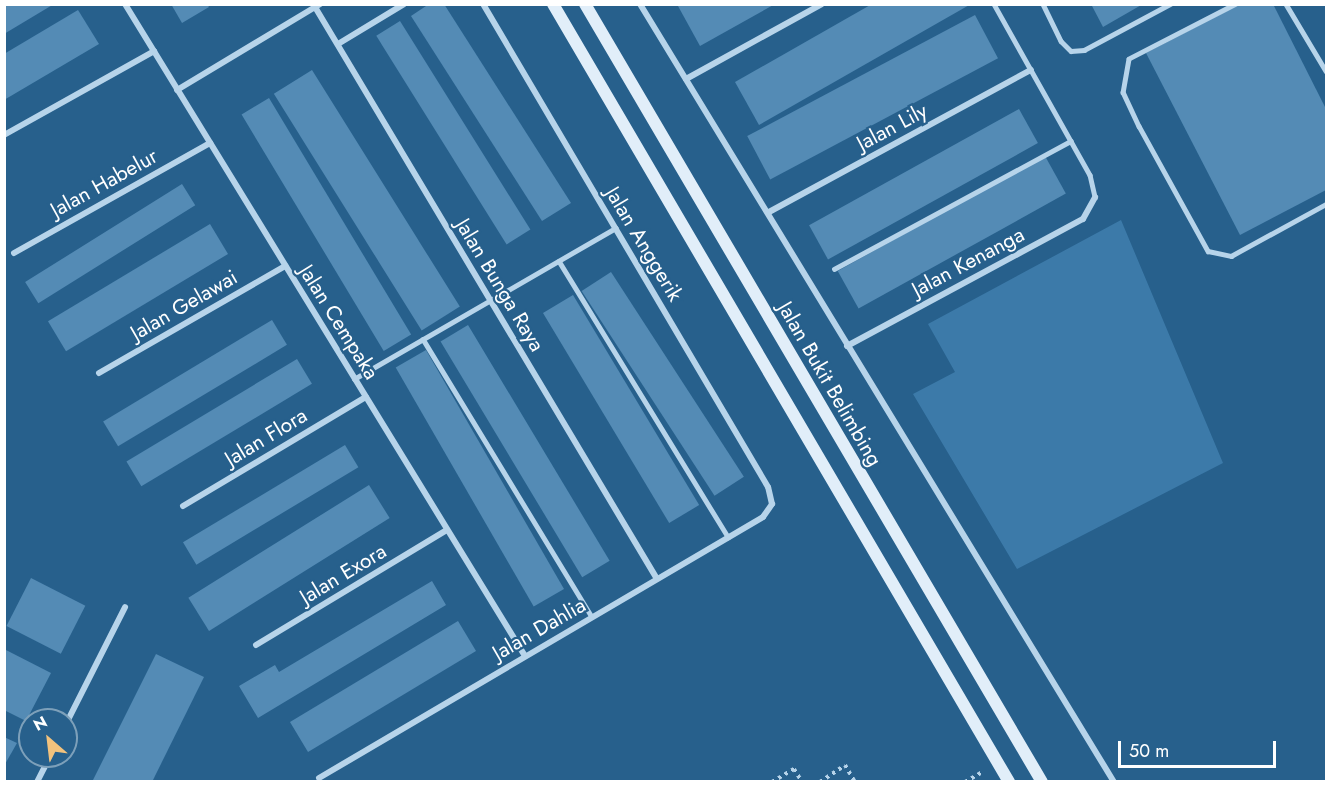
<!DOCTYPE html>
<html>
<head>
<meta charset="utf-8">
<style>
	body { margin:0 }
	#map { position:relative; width:1331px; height:786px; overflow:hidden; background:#27608c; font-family:Jost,sans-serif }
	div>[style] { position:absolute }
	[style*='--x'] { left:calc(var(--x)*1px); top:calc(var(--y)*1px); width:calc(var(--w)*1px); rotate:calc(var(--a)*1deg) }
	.green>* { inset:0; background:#3c7aa9 }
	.building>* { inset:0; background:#548bb5; transform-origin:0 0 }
	.path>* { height:4px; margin-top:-2px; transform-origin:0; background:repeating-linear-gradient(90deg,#b7d4ea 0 3px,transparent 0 7.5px) }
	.service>* { height:4.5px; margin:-2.25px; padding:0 2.25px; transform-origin:2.25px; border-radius:2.25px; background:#b7d4ea }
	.minor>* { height:6px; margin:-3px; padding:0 3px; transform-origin:3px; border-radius:3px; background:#b7d4ea }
	.secondary>* { height:12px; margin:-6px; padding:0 6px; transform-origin:6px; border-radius:6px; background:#e1eef9 }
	span { translate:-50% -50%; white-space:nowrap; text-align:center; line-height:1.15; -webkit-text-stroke:4.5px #27608c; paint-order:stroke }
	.street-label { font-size:21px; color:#fff }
	.frame { position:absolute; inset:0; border:6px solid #fff; pointer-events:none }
	.north { position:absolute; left:18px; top:708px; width:60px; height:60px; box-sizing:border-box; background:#27608c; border:2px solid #7da0ba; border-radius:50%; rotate:332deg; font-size:16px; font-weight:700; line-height:24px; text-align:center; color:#fff }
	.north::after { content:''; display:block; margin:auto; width:21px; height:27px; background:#f2c27d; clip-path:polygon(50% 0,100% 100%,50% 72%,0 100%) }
	.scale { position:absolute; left:1118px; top:741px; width:158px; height:27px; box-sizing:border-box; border:3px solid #fff; border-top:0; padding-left:8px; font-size:18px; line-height:21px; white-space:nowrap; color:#fff; -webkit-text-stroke:4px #27608c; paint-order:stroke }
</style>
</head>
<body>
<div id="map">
	<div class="green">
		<div style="clip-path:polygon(1121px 220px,1223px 463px,1017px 569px,913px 394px,955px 372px,928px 324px)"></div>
	</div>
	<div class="building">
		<div style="clip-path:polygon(4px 4px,54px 4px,4px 34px)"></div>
		<div style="clip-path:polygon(171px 4px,207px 4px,209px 7px,182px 23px)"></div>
		<div style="clip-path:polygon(429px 4px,444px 4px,571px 203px,542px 221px,411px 16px)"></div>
		<div style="clip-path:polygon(680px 4px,775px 4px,700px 46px,678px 6px)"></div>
		<div style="clip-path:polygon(872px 4px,971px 4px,759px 125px,735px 82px)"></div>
		<div style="clip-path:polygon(1091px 4px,1143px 4px,1103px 27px)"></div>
		<div style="clip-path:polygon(1240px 4px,1273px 4px,1326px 109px,1326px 190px,1240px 235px,1146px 53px)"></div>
		<div style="clip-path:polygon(78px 10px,99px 44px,4px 100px,4px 54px)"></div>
		<div style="left:975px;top:15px;width:49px;height:258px;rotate:62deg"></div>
		<div style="left:400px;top:21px;width:246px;height:28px;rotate:58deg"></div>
		<div style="left:312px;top:70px;width:279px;height:45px;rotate:58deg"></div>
		<div style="left:269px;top:98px;width:276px;height:32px;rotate:59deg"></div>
		<div style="left:1019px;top:109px;width:39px;height:240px;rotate:61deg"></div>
		<div style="left:1045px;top:156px;width:43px;height:237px;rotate:61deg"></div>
		<div style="left:182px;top:184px;width:25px;height:185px;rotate:58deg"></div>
		<div style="left:210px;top:224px;width:35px;height:189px;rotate:59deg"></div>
		<div style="left:611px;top:272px;width:244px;height:35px;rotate:57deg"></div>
		<div style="left:573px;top:295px;width:245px;height:35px;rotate:59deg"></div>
		<div style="left:272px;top:320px;width:29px;height:197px;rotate:59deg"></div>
		<div style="left:468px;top:325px;width:275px;height:32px;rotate:59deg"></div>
		<div style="left:426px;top:350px;width:276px;height:35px;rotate:60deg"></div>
		<div style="left:297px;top:359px;width:29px;height:199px;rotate:59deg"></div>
		<div style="left:345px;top:445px;width:26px;height:189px;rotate:59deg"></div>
		<div style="left:369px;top:485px;width:39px;height:213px;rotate:58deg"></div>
		<div style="left:31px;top:578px;width:61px;height:54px;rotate:27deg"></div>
		<div style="clip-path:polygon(432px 581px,446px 605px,258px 718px,239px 686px,275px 665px,279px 672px)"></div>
		<div style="left:458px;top:621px;width:35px;height:196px;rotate:59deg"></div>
		<div style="clip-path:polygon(4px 649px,51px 673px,26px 721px,4px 710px)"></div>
		<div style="clip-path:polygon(156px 654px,204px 677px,152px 782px,92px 782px)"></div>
		<div style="clip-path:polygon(4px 737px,17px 743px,4px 766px)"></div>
	</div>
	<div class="path">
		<div style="--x:772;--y:782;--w:26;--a:-31"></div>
		<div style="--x:794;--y:769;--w:15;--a:58"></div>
		<div style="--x:820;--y:782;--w:30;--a:-34"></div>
		<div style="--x:845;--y:765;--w:20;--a:60"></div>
		<div style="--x:965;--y:782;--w:22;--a:-30"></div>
	</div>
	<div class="service">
		<div style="--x:994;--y:4;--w:196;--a:60.7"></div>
		<div style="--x:1090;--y:175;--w:23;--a:77"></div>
		<div style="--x:1043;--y:4;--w:41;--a:64.1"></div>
		<div style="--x:1061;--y:41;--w:14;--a:45"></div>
		<div style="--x:1071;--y:51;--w:13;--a:-4"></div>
		<div style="--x:1084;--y:50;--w:98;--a:-28.1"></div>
		<div style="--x:1236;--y:4;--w:120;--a:152.8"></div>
		<div style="--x:1129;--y:59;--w:34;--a:100"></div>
		<div style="--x:1123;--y:92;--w:38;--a:65"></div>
		<div style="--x:1139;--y:126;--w:143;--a:61.1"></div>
		<div style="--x:1208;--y:251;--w:24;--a:12"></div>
		<div style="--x:1231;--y:256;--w:108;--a:-28.7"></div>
		<div style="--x:1286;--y:4;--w:78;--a:59.2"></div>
		<div style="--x:559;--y:261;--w:324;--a:58.5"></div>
		<div style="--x:834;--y:269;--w:269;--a:-28.4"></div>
		<div style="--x:423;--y:339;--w:325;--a:58.7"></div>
		<div style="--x:354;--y:379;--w:302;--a:-30"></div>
	</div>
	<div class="minor">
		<div style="--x:125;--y:4;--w:765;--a:58.47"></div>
		<div style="--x:640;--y:4;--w:911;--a:58.65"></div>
		<div style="--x:315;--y:7;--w:666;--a:59.12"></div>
		<div style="--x:338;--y:44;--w:77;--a:-31.2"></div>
		<div style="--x:686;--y:79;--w:155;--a:-28.9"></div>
		<div style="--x:177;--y:90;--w:167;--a:-31"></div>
		<div style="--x:4;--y:135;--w:172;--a:-29.2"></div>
		<div style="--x:769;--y:212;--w:298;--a:-28.5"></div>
		<div style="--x:14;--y:253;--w:225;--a:-29.3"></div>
		<div style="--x:847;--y:346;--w:268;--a:-28.3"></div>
		<div style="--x:1083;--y:219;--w:25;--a:-61"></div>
		<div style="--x:99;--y:373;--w:215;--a:-29.9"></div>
		<div style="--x:183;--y:506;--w:213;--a:-30.8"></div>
		<div style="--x:256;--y:645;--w:223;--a:-31.1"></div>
		<div style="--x:66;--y:724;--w:131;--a:-63.2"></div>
		<div style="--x:319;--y:778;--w:515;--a:-30.45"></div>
		<div style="--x:763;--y:517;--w:16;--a:-55"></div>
		<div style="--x:772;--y:504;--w:17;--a:-103"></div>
		<div style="--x:768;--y:487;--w:561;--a:-120.54"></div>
		<div style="--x:37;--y:782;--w:29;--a:-63"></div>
	</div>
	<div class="secondary">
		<div style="--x:553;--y:4;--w:902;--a:59.62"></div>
		<div style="--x:585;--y:4;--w:902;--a:59.57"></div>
	</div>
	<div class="street-label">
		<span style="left:892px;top:127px;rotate:-28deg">Jalan Lily</span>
		<span style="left:104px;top:183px;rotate:-29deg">Jalan Habelur</span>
		<span style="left:644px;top:244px;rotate:59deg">Jalan Anggerik</span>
		<span style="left:968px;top:262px;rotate:-28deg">Jalan Kenanga</span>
		<span style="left:500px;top:285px;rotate:59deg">Jalan Bunga Raya</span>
		<span style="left:184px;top:305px;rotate:-30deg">Jalan Gelawai</span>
		<span style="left:339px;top:322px;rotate:58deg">Jalan Cempaka</span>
		<span style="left:830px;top:384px;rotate:60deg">Jalan Bukit Belimbing</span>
		<span style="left:266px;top:437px;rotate:-31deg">Jalan Flora</span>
		<span style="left:343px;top:574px;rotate:-31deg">Jalan Exora</span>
		<span style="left:539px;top:629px;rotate:-30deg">Jalan Dahlia</span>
	</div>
	<div class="frame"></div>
	<div class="north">N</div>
	<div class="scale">50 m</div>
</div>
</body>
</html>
